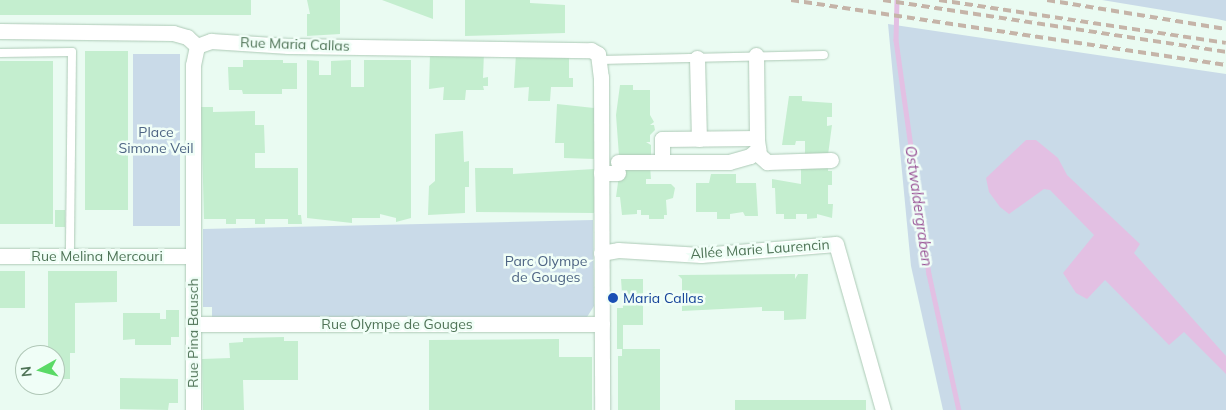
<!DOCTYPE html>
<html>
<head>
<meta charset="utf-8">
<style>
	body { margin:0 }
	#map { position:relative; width:1226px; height:410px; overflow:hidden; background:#eafbf2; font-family:Mulish,sans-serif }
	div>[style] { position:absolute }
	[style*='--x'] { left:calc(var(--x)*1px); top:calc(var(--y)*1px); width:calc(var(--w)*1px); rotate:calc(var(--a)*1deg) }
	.green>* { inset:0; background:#c9dae8; transform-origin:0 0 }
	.water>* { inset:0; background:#e3c0e3 }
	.stream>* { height:4.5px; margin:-2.25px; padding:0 2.25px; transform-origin:2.25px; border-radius:2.25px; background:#e3c0e3 }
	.building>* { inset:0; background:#c4eecf; transform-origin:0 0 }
	.roads { filter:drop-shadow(0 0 1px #adcab6) drop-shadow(0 0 1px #adcab6) }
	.lane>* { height:8px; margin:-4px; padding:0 4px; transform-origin:4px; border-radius:4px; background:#fff }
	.street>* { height:15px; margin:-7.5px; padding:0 7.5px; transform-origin:7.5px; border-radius:7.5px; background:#fff }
	.rail>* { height:4px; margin-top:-2px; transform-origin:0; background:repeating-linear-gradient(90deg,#c5b4a8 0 8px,transparent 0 13px) }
	.dots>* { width:14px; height:14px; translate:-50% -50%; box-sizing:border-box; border:2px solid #f0fef7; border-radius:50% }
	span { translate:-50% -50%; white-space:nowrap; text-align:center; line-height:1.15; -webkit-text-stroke:5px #f0fef7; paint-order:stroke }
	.street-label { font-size:14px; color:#4f7457 }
	.park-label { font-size:14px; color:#4e6584 }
	.transit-label { font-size:14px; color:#164399 }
	.left { translate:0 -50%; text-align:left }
	.water-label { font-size:15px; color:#9a5497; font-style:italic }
	.north { position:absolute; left:15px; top:345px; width:50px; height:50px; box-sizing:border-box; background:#f0fef7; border:1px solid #b0c7b7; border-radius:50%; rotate:263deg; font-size:14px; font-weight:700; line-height:20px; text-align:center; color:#4f7457 }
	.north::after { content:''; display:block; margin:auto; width:18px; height:22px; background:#5ada66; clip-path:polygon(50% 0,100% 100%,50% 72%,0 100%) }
</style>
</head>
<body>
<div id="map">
	<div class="green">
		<div style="clip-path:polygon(1102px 0,1226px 0,1226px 21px,1217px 19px)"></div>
		<div style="clip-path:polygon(888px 24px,1226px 74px,1226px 410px,943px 410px,911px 266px)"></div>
		<div style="left:133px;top:54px;width:47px;height:172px"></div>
		<div style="clip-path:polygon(593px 220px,594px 306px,587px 317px,212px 319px,212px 307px,203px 307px,203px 229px)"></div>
	</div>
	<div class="water">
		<div style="clip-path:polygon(1026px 140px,1036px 140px,1058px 158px,1067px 175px,1140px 244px,1134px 253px,1226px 356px,1226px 374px,1184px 332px,1169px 345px,1105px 280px,1087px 299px,1076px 293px,1063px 273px,1094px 235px,1050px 190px,1044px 189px,1009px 214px,1000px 207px,989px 192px,986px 178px)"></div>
	</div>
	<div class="stream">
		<div style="--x:897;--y:0;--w:40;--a:91.4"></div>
		<div style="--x:896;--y:40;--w:236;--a:82"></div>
		<div style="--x:929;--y:274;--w:139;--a:77.6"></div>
	</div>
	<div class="building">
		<div style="left:0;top:0;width:251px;height:15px"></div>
		<div style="clip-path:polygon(307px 0,340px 0,340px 34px,307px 36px,307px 14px,310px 14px)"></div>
		<div style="clip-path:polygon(382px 0,433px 0,433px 19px)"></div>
		<div style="clip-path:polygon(465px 0,530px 0,530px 3px,565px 5px,565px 33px,465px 36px)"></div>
		<div style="left:85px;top:51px;width:43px;height:159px"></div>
		<div style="clip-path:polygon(484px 52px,483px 78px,488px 77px,488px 86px,483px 86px,484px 90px,466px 90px,465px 100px,443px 100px,444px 87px,429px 89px,430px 53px)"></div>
		<div style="clip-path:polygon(569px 52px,569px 78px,573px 78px,573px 87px,551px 87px,550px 101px,528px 101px,529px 87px,514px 88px,516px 53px)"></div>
		<div style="clip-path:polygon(243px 60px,283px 60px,283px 63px,297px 63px,297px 89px,282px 89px,282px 94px,243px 94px,242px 90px,229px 90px,228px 67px,243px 67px)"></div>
		<div style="clip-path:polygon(307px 60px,319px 61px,319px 75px,331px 75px,331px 61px,351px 60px,351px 87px,364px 87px,364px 60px,411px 60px,411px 218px,396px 222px,396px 218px,380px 214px,380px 218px,352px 218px,352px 223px,307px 218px)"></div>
		<div style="left:0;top:61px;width:53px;height:163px"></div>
		<div style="clip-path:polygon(620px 85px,633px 85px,633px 90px,650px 90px,650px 115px,654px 122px,650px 125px,654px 125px,655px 130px,650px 135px,650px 142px,646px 142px,651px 145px,651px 157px,619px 156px,616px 115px)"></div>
		<div style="clip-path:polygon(789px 96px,802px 96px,802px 101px,832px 103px,832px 117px,827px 117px,827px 126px,832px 125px,828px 155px,805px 155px,805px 141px,796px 141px,795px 145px,782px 145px)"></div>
		<div style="clip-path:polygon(557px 104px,594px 108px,595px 159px,564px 158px,564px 143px,555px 143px)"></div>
		<div style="clip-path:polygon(201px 107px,213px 107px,213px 112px,255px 111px,255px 125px,264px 125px,265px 153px,255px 153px,255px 168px,298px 168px,298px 215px,301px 215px,302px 224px,288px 224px,288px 219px,265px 219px,265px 224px,255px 224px,255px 219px,236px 219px,236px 224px,226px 224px,226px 219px,204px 219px)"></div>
		<div style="clip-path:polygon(463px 131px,464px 162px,469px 161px,469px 187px,465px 187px,465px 213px,428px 215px,429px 186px,435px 181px,435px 134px)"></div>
		<div style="clip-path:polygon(650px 166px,651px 179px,646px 179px,646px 184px,671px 184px,675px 188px,673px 198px,666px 200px,667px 215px,664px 215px,664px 219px,649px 219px,649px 215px,641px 215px,641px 210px,637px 210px,637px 214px,622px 215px,620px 197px,616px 197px,620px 168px)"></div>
		<div style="clip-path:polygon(801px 167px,828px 167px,828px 171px,832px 171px,832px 185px,828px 185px,828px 204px,833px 204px,832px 218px,817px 214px,817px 218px,807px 219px,807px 214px,796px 214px,796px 219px,784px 219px,784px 214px,776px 214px,775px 188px,772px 188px,772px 179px,801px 184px)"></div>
		<div style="clip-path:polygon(475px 168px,513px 168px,513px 174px,594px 169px,594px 213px,476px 212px)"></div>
		<div style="clip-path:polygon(711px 174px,736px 174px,736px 183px,756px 183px,758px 216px,745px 216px,743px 212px,730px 214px,730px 219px,717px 219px,717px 212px,696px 212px,696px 183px,709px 183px)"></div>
		<div style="left:55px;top:210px;width:10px;height:17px"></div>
		<div style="left:0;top:271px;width:25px;height:37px"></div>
		<div style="clip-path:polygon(48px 271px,117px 271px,117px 302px,75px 303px,75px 353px,70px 353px,70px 379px,55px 379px,55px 355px,48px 355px)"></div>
		<div style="clip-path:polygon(795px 274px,795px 279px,798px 274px,808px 274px,806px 319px,784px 320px,784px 311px,762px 311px,762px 307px,682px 311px,682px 279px,678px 275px)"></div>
		<div style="clip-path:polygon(621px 279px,643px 279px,643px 325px,623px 325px,623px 349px,660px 349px,660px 410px,618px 410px,618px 356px,622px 356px,622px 349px,617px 349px,617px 308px,623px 308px)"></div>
		<div style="clip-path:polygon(166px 310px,179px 310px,179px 337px,171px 337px,171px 345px,135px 345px,135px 339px,123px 340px,123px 313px,160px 313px,160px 319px,166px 319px)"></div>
		<div style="clip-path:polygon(284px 337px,284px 341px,298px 341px,298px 380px,243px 380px,244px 410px,203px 410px,202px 359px,230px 358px,229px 343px,243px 342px,243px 338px)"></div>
		<div style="clip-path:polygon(559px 339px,559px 357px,592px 357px,592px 410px,429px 410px,429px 340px)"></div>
		<div style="clip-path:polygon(120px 378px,178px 379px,178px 403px,169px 403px,168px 410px,120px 409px)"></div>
		<div style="left:735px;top:400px;width:131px;height:10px"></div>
	</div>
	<div class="roads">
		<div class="lane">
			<div style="--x:0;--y:53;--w:72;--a:-0.8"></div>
			<div style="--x:72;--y:52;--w:204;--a:90.6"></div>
			<div style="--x:600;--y:60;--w:224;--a:-1.3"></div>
		</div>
		<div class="street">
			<div style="--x:0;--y:31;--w:173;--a:0.7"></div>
			<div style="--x:173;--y:33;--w:15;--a:16"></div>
			<div style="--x:187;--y:37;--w:13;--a:42"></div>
			<div style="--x:756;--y:55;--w:83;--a:89.3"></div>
			<div style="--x:757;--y:138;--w:95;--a:179.4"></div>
			<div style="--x:662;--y:139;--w:23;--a:90"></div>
			<div style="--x:662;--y:162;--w:67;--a:0"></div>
			<div style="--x:729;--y:162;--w:22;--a:-16"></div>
			<div style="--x:750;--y:156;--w:11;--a:-41"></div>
			<div style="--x:697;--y:58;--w:81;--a:88.6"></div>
			<div style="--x:757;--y:140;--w:15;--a:82"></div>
			<div style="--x:759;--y:155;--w:11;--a:41"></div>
			<div style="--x:767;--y:162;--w:64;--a:-1.8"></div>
			<div style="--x:618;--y:162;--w:44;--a:0"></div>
			<div style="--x:601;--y:173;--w:17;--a:0"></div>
			<div style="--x:601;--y:253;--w:17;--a:-10"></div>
			<div style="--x:618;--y:250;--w:83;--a:3.4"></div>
			<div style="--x:701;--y:255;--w:135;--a:-4.7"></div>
			<div style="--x:836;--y:244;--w:173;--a:74.2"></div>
			<div style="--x:0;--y:256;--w:193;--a:0"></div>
			<div style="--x:193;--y:324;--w:409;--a:0"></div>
			<div style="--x:193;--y:410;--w:345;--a:-90"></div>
			<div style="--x:193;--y:65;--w:19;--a:-78"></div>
			<div style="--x:197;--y:46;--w:15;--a:-20"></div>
			<div style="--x:211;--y:41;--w:77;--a:3.7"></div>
			<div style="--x:288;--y:46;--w:303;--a:0.8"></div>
			<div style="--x:591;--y:50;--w:8;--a:30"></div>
			<div style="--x:598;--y:54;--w:23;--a:83"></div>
			<div style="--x:601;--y:77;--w:333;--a:89.8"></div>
		</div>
	</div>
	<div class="rail">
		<div style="--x:791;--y:0;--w:440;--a:8.5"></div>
		<div style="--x:883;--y:0;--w:347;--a:8.6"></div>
		<div style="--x:939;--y:0;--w:290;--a:8.5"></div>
		<div style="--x:1047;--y:0;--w:181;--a:9.2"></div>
	</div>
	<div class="dots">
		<div style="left:613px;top:298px;background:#1a4fb4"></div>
	</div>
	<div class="street-label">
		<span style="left:295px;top:44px;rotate:2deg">Rue Maria Callas</span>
		<span style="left:760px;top:249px;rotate:-4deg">Allée Marie Laurencin</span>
		<span style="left:97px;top:256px">Rue Melina Mercouri</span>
		<span style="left:397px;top:324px">Rue Olympe de Gouges</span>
		<span style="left:193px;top:333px;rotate:-90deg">Rue Pina Bausch</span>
	</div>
	<div class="park-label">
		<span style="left:156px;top:140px">Place<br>Simone Veil</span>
		<span style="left:546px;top:269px">Parc Olympe<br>de Gouges</span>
	</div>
	<div class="transit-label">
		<span class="left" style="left:623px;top:298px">Maria Callas</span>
	</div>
	<div class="water-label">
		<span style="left:919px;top:206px;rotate:82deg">Ostwaldergraben</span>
	</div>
	<div class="north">N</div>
</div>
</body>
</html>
